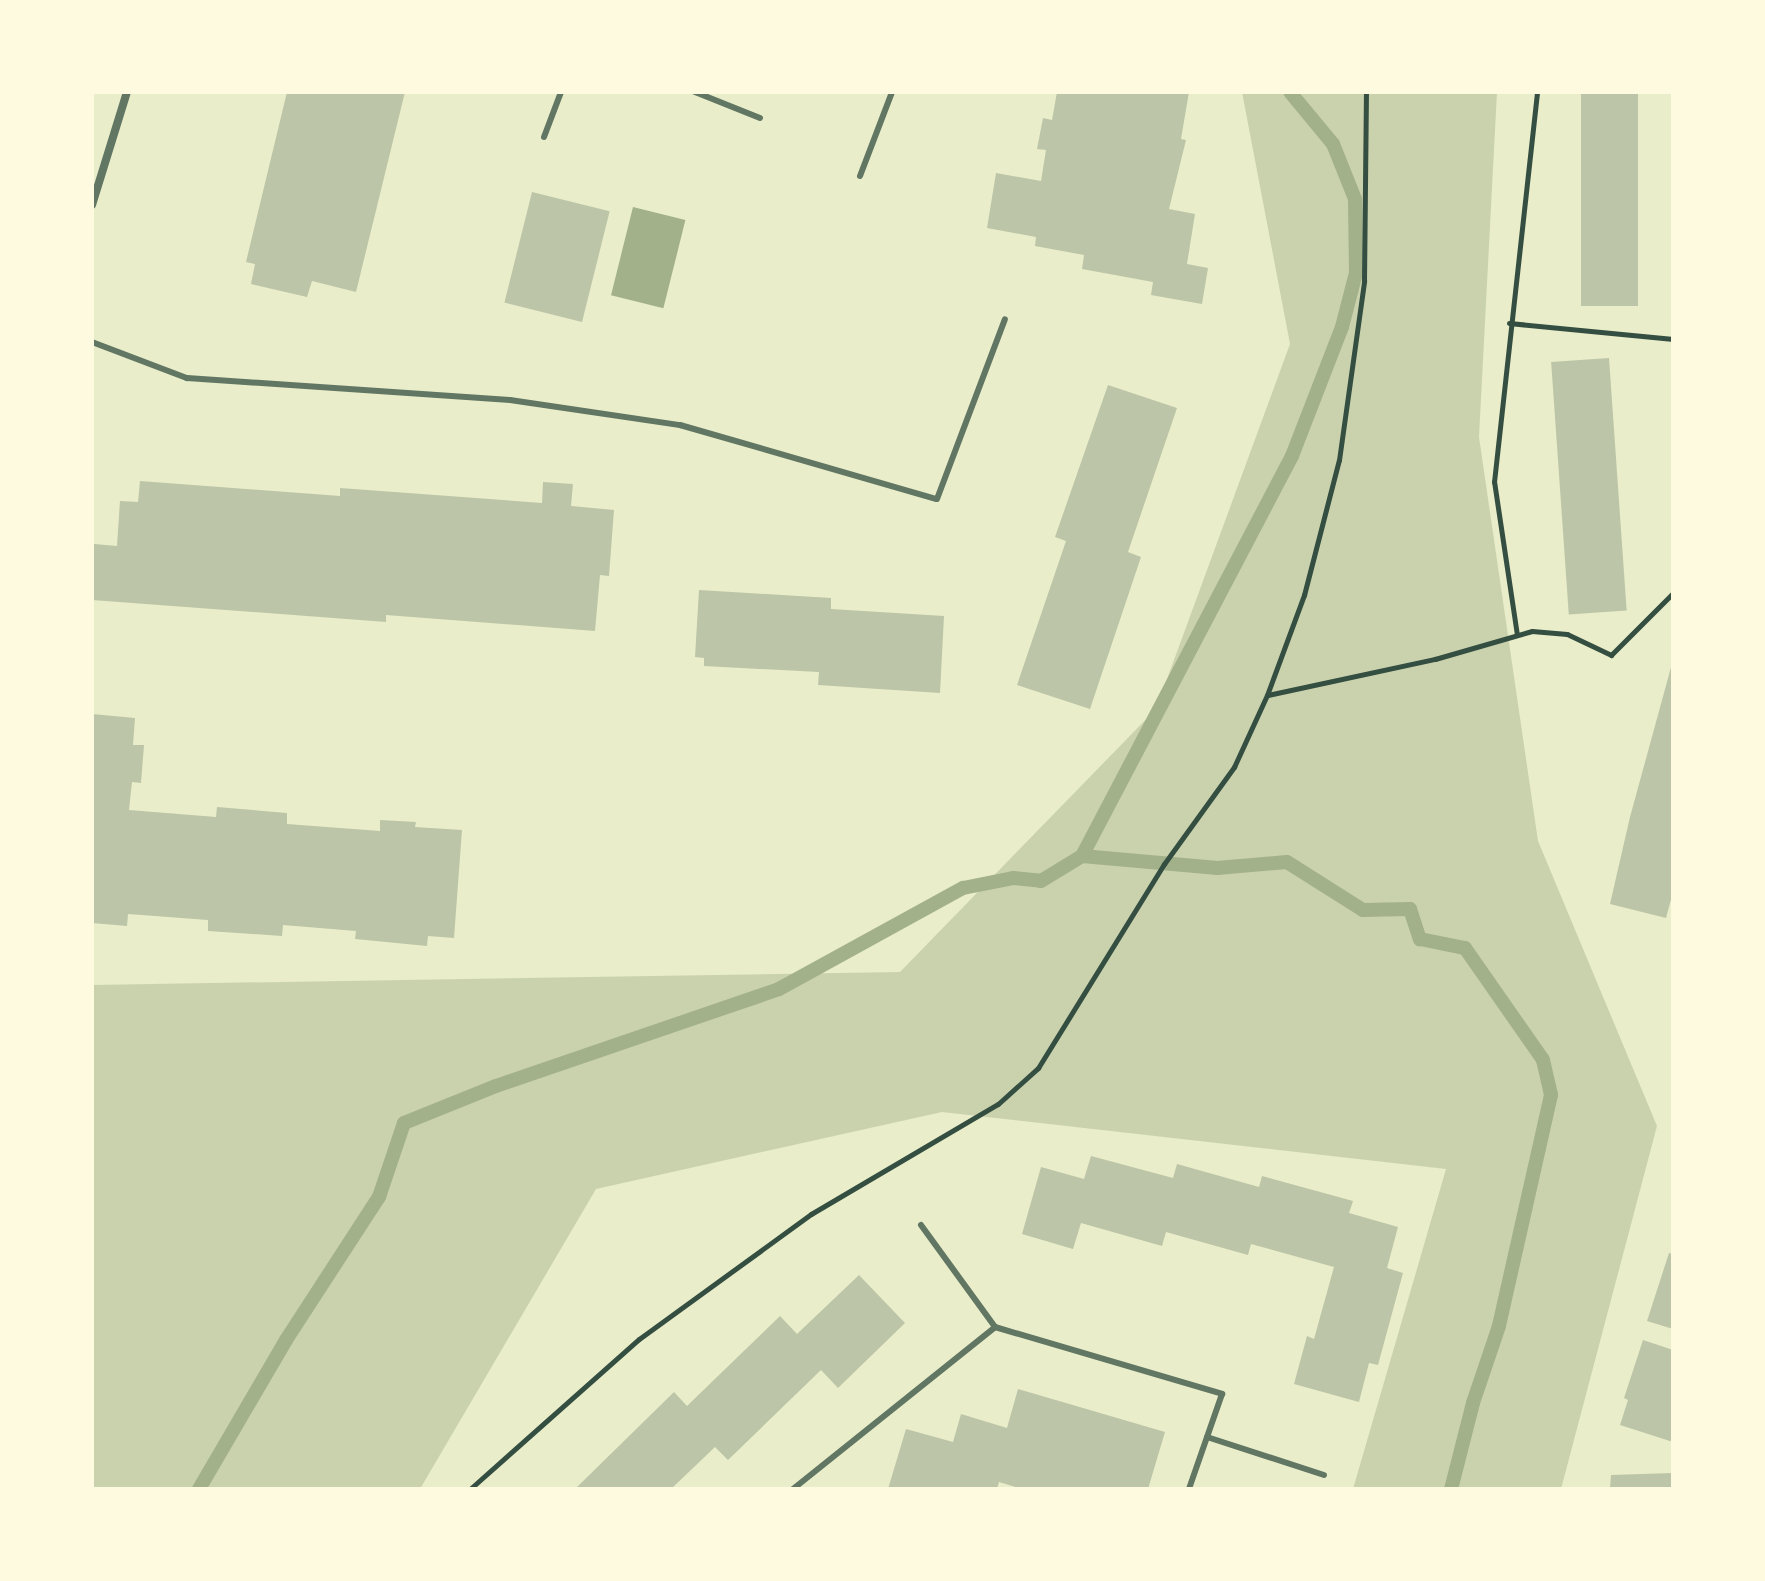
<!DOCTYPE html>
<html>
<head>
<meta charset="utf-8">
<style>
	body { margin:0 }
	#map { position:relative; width:1765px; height:1581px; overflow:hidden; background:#e9edc9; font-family:Barlow,sans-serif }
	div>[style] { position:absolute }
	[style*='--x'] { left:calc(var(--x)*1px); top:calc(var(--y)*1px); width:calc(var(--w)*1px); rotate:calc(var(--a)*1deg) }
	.green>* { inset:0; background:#cad2ad }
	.water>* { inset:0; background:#a3b18a; transform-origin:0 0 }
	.stream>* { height:14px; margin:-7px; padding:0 7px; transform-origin:7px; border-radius:7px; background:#a3b18a }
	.building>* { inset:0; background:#bcc5a7; transform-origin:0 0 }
	.path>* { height:5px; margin:-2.5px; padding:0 2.5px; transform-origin:2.5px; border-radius:2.5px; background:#344e41 }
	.service>* { height:6px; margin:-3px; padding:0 3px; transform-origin:3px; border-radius:3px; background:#617663 }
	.minor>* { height:8px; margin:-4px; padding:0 4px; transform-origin:4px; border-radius:4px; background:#617663 }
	span { translate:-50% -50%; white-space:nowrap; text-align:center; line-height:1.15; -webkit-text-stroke:6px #fefae0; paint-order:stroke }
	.frame { position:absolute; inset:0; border:94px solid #fefae0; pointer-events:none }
</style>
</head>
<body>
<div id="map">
	<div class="green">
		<div style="clip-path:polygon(1242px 92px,1497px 92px,1479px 437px,1538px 841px,1657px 1126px,1561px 1489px,1353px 1489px,1446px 1169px,942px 1112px,596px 1189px,420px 1489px,92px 1489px,92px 985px,900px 972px,1156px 709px,1290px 344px)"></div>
	</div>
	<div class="water">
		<div style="left:633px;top:207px;width:54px;height:91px;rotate:14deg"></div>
	</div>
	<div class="stream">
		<div style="--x:1082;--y:856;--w:136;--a:5.1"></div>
		<div style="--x:1217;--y:868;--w:70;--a:-4.9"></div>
		<div style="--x:1287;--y:862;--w:90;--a:32.3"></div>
		<div style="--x:1363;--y:910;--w:47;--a:-1.2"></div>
		<div style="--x:1410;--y:909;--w:32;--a:72"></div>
		<div style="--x:1420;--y:939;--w:46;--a:11.3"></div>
		<div style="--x:1465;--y:948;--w:136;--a:55.1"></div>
		<div style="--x:1543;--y:1060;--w:36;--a:77"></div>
		<div style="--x:1551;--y:1095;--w:237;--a:102.7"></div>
		<div style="--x:1499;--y:1326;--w:81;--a:108.7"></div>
		<div style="--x:1473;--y:1403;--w:89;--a:104.3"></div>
		<div style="--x:199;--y:1489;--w:173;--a:-59.7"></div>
		<div style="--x:286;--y:1340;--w:171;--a:-57"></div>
		<div style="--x:379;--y:1197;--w:78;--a:-71.3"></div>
		<div style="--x:404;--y:1123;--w:99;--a:-21.9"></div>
		<div style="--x:496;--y:1086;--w:299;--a:-18.9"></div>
		<div style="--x:779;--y:989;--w:210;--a:-28.8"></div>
		<div style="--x:963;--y:888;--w:52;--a:-11.1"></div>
		<div style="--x:1014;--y:878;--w:27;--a:6"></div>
		<div style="--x:1041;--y:881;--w:48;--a:-31.4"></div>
		<div style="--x:1082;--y:856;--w:452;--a:-62.3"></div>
		<div style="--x:1292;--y:456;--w:138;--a:-68.8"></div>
		<div style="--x:1342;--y:327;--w:56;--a:-75.5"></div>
		<div style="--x:1356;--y:273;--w:74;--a:-90.8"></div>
		<div style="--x:1355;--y:199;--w:59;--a:-111.8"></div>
		<div style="--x:1333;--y:144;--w:67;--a:-129.6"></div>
	</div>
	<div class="building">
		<div style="clip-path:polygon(287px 92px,405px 92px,356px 292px,312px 281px,307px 297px,251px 284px,255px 264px,246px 262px)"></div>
		<div style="clip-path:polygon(1057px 92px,1189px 92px,1181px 139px,1186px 140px,1169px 209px,1195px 214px,1187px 264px,1208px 268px,1202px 304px,1151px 295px,1153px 282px,1082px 269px,1084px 255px,1035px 246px,1036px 237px,987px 228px,996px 173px,1041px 181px,1046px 150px,1037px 149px,1043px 118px,1052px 120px)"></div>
		<div style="left:1581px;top:92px;width:57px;height:214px"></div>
		<div style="left:532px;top:192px;width:80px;height:114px;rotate:14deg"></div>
		<div style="left:1609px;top:358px;width:253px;height:58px;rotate:86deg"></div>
		<div style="clip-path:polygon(1108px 385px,1177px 408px,1128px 552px,1141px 557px,1090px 709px,1017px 685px,1066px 541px,1055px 537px)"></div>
		<div style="clip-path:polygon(140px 481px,340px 496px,340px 488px,542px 503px,543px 482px,573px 484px,571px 506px,614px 510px,609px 576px,600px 575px,595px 631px,386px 615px,386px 622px,92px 600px,94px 544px,117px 546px,120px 501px,138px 502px)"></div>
		<div style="clip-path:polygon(699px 590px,831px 598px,831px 609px,944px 616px,940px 693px,818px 685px,819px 672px,704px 666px,704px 658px,695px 657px)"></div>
		<div style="clip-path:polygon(1673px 660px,1673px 892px,1666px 918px,1610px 904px,1630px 817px)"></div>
		<div style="clip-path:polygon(92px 714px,135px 718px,133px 745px,144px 745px,141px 783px,132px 782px,129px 810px,216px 817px,217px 807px,287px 813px,287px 824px,380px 831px,380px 820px,416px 822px,415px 827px,462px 830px,454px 938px,428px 936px,427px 946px,355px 939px,356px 931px,283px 925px,282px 936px,208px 931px,208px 920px,128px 914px,127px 926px,92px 923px)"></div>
		<div style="clip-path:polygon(1091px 1156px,1173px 1178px,1177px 1164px,1259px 1187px,1262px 1176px,1353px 1201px,1349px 1213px,1398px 1227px,1387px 1268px,1403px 1273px,1378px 1365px,1369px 1363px,1359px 1402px,1294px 1384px,1307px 1336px,1314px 1339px,1334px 1267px,1251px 1244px,1248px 1255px,1166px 1232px,1162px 1246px,1081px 1223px,1073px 1249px,1022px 1234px,1041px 1167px,1084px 1179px)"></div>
		<div style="clip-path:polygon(1669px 1253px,1673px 1254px,1673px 1329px,1647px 1321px)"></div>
		<div style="clip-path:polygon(859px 1275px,905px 1323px,838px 1388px,821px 1370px,728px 1460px,715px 1447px,671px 1489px,575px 1489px,674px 1392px,687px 1406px,780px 1316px,797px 1334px)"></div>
		<div style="clip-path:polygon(1643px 1340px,1673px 1350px,1673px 1442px,1620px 1425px,1628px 1400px,1624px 1398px)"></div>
		<div style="clip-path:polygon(1018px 1389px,1165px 1432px,1148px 1489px,1022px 1489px,999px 1482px,997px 1489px,888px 1489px,906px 1429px,953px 1442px,961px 1414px,1007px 1428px)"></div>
		<div style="clip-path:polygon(1673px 1473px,1673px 1489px,1610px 1489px,1611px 1475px)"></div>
	</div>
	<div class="path">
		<div style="--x:1509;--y:323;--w:165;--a:5.6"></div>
		<div style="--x:1517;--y:635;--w:155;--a:-98.5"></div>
		<div style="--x:1494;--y:482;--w:392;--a:-83.7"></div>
		<div style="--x:1268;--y:695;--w:171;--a:-12.2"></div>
		<div style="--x:1435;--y:659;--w:101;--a:-16.1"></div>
		<div style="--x:1532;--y:631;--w:35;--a:5"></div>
		<div style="--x:1567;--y:634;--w:49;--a:25.5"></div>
		<div style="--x:1611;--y:655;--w:88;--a:-45"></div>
		<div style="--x:470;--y:1489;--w:226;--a:-41.6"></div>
		<div style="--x:639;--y:1339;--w:213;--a:-36"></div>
		<div style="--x:811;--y:1214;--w:217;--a:-30.5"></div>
		<div style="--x:998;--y:1104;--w:54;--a:-42"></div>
		<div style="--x:1038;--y:1068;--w:240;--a:-58.3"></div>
		<div style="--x:1164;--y:864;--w:120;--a:-54.2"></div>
		<div style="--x:1234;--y:767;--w:79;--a:-65.4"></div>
		<div style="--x:1267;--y:695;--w:107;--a:-69.7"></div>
		<div style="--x:1304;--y:595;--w:139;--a:-75.5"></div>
		<div style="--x:1339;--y:460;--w:181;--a:-82"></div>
		<div style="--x:1364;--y:281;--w:189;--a:-89.4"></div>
	</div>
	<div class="service">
		<div style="--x:695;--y:92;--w:70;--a:21.8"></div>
		<div style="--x:544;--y:137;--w:48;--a:-69.3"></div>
		<div style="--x:860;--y:176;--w:90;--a:-69.1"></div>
		<div style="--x:92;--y:342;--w:102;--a:20.8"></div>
		<div style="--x:187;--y:378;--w:324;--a:3.9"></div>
		<div style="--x:510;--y:400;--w:172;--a:8.4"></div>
		<div style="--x:680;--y:425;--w:267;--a:16.1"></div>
		<div style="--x:937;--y:499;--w:192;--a:-69.3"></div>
		<div style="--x:921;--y:1225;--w:126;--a:54"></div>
		<div style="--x:1207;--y:1437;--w:123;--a:18"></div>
		<div style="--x:793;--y:1489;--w:259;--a:-38.7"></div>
		<div style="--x:995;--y:1327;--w:237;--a:16.4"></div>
		<div style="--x:1222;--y:1394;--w:101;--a:109.2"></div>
	</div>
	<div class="minor">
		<div style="--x:92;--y:205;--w:118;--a:-72.8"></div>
	</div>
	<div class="frame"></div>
</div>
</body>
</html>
